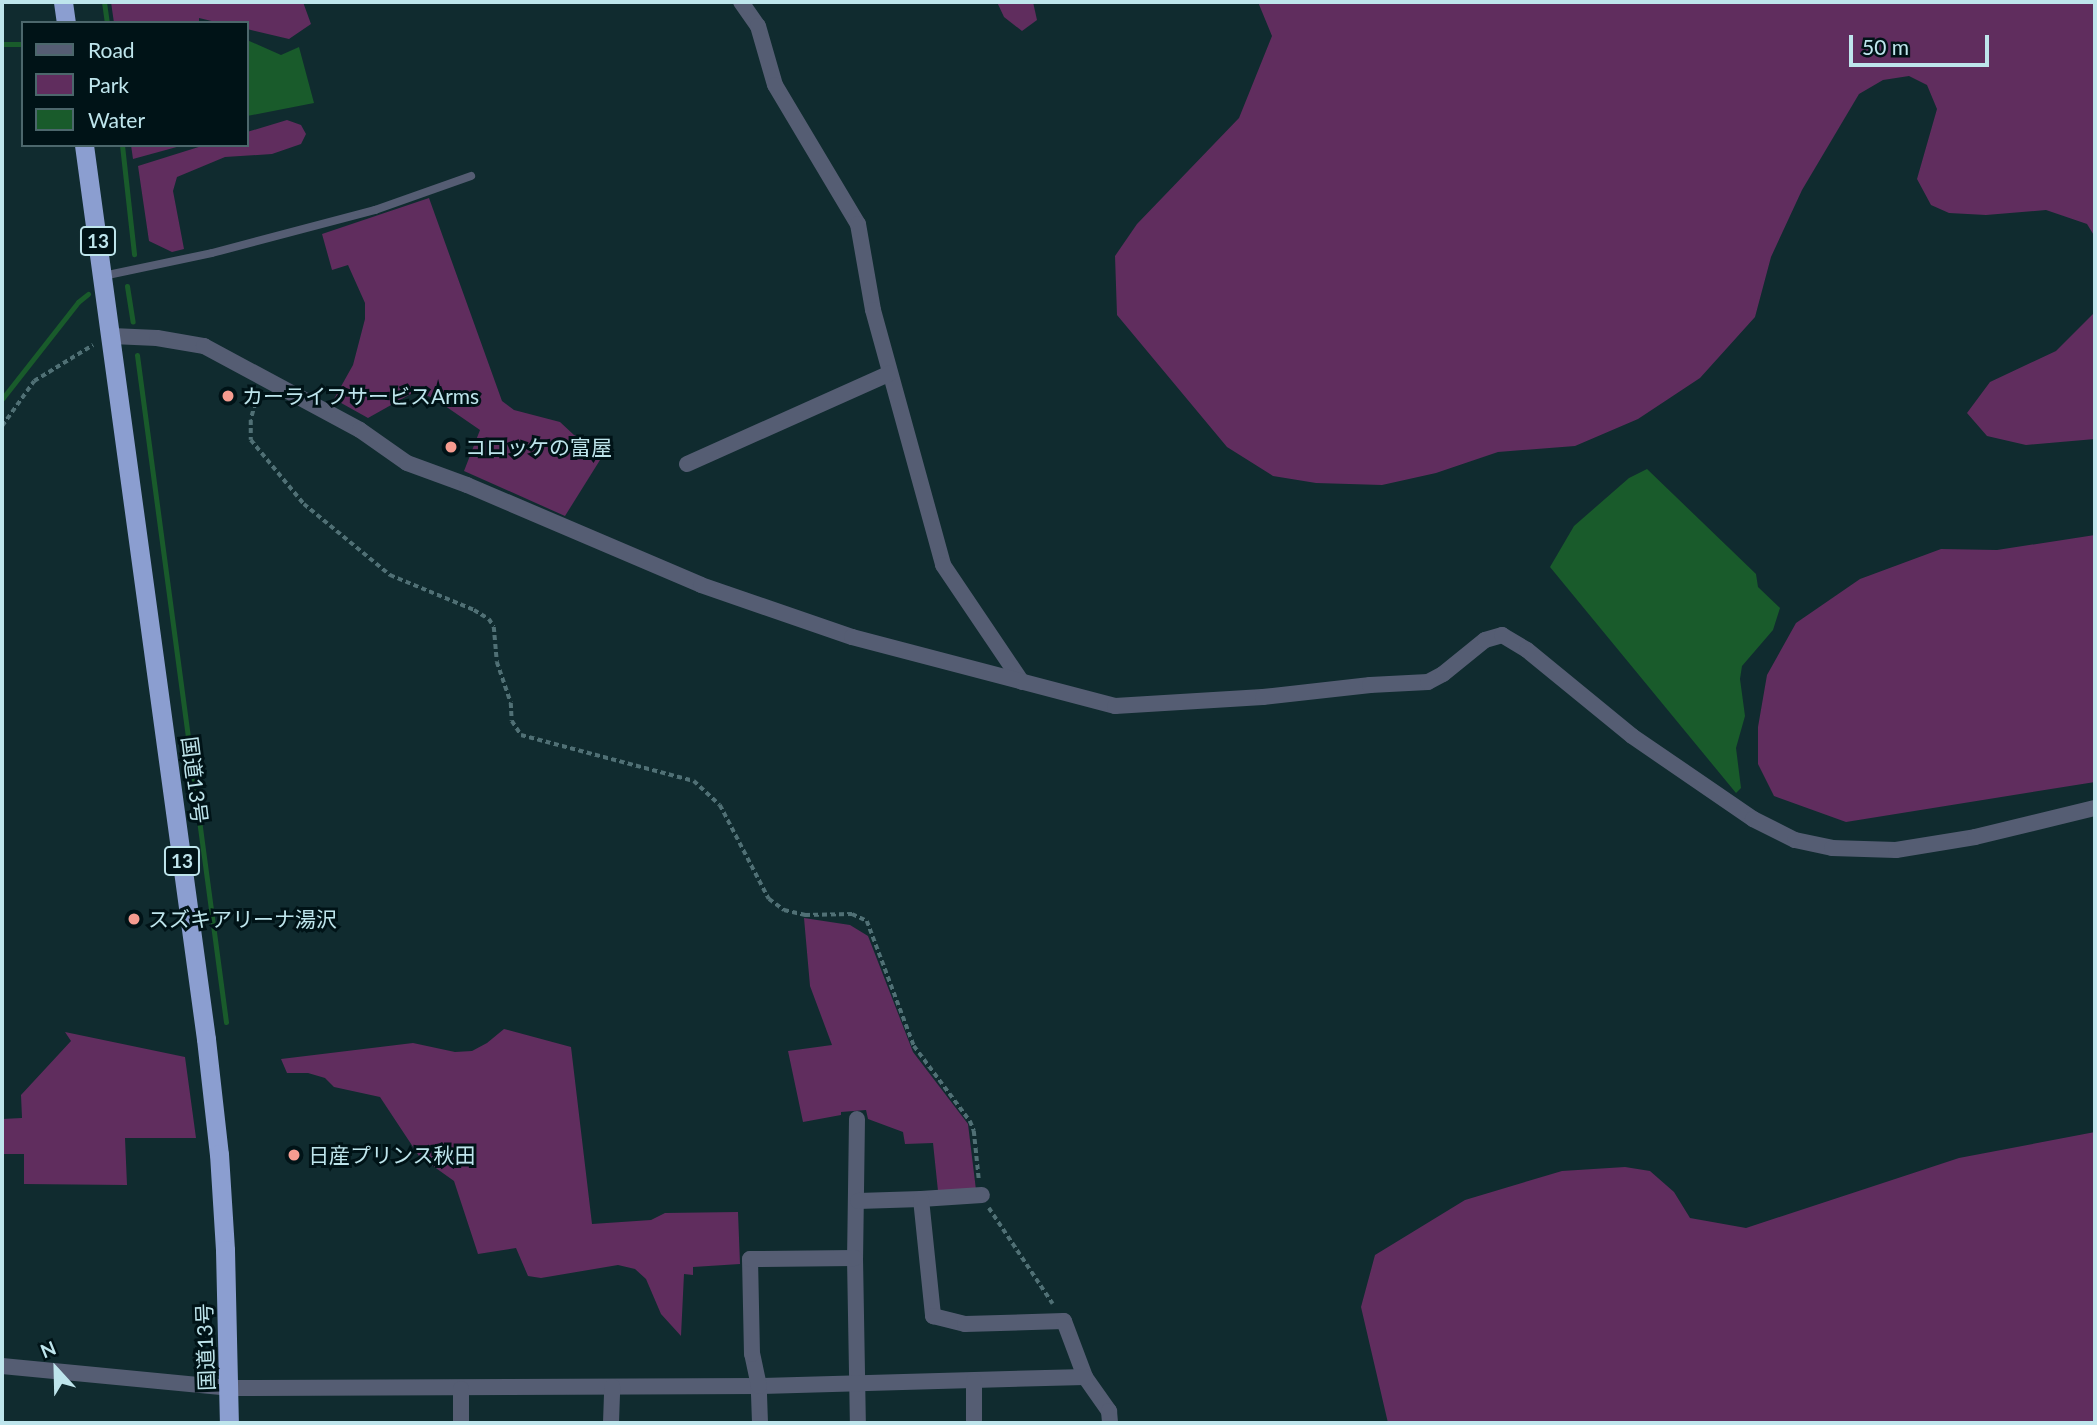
<!DOCTYPE html>
<html>
<head>
<meta charset="utf-8">
<style>
	body { margin:0 }
	#map { position:relative; width:2097px; height:1425px; overflow:hidden; background:#102b2f; font-family:Lato,"Noto Sans JP",sans-serif }
	div>[style] { position:absolute }
	[style*='--x'] { left:calc(var(--x)*1px); top:calc(var(--y)*1px); width:calc(var(--w)*1px); rotate:calc(var(--a)*1deg) }
	.green>* { inset:0; background:#602d5e }
	.water>* { inset:0; background:#195b2b }
	.stream>* { height:5px; margin:-2.5px; padding:0 2.5px; transform-origin:2.5px; border-radius:2.5px; background:#195b2b }
	.path>* { height:3.5px; margin-top:-1.75px; transform-origin:0; background:repeating-linear-gradient(90deg,#507075 0 5px,transparent 0 8.5px) }
	.service>* { height:8px; margin:-4px; padding:0 4px; transform-origin:4px; border-radius:4px; background:#555d73 }
	.minor>* { height:16px; margin:-8px; padding:0 8px; transform-origin:8px; border-radius:8px; background:#555d73 }
	.trunk>* { height:19px; margin:-9.5px; padding:0 9.5px; transform-origin:9.5px; border-radius:9.5px; background:#8b9ed0 }
	.dots>* { width:19px; height:19px; translate:-50% -50%; box-sizing:border-box; border:4px solid #001317; border-radius:50% }
	span { translate:-50% -50%; white-space:nowrap; text-align:center; line-height:1.15; -webkit-text-stroke:6px #001317; paint-order:stroke }
	.shield-label span { padding:2px 5px; background:#001317; border:2px solid; border-radius:5px; -webkit-text-stroke-width:0 }
	.shield-label { font-size:19px; color:#bee5ec; font-weight:700 }
	.poi-label { font-size:21px; color:#bee5ec }
	.left { translate:0 -50%; text-align:left }
	.street-label { font-size:21px; color:#bee5ec }
	.frame { position:absolute; inset:0; border:4px solid #bee5ec; pointer-events:none }
	.legend { position:absolute; left:21px; top:21px; width:228px; height:126px; box-sizing:border-box; background:#001317; border:2px solid #4c676c; margin:0; padding:9px 12px; list-style:none; font-size:21px; color:#bee5ec }
	.legend li { display:flex; align-items:center; gap:14px; height:35px }
	.legend b { width:35px; border:2px solid #4c676c }
	.north { position:absolute; left:21px; top:1334px; width:70px; height:70px; -webkit-text-stroke:5px #001317; paint-order:stroke; rotate:338deg; font-size:19px; font-weight:700; line-height:28px; text-align:center; color:#bee5ec }
	.north::after { content:''; display:block; margin:auto; width:24px; height:32px; background:#bee5ec; clip-path:polygon(50% 0,100% 100%,50% 72%,0 100%) }
	.scale { position:absolute; left:1849px; top:35px; width:140px; height:32px; box-sizing:border-box; border:4px solid #bee5ec; border-top:0; padding-left:9px; font-size:21px; line-height:24px; white-space:nowrap; color:#bee5ec; -webkit-text-stroke:5px #001317; paint-order:stroke }
</style>
</head>
<body>
<div id="map">
	<div class="green">
		<div style="clip-path:polygon(111px 2px,303px 2px,311px 24px,289px 39px,247px 29px,247px 23px,220px 23px,199px 18px,199px 23px,114px 23px)"></div>
		<div style="clip-path:polygon(997px 2px,1033px 2px,1037px 20px,1022px 31px,1004px 17px)"></div>
		<div style="clip-path:polygon(1258px 2px,2095px 2px,2095px 237px,2087px 224px,2046px 210px,1986px 215px,1949px 213px,1931px 205px,1917px 179px,1937px 109px,1927px 85px,1909px 76px,1883px 80px,1859px 94px,1802px 190px,1771px 257px,1755px 317px,1700px 378px,1638px 419px,1575px 446px,1498px 452px,1436px 473px,1382px 485px,1316px 483px,1273px 476px,1227px 447px,1117px 315px,1115px 256px,1137px 224px,1239px 118px,1272px 36px)"></div>
		<div style="clip-path:polygon(287px 120px,301px 125px,306px 134px,301px 144px,272px 154px,225px 157px,177px 177px,173px 191px,184px 249px,172px 252px,149px 241px,138px 166px,205px 145px,247px 145px,247px 132px)"></div>
		<div style="clip-path:polygon(131px 145px,184px 145px,133px 159px)"></div>
		<div style="clip-path:polygon(429px 198px,502px 401px,514px 410px,560px 422px,574px 435px,605px 452px,565px 516px,464px 471px,480px 430px,435px 399px,416px 391px,368px 418px,334px 399px,353px 365px,365px 319px,365px 303px,348px 265px,332px 270px,322px 234px)"></div>
		<div style="clip-path:polygon(2095px 312px,2095px 439px,2026px 445px,1987px 436px,1967px 413px,1990px 382px,2056px 351px)"></div>
		<div style="clip-path:polygon(2095px 535px,2095px 782px,1846px 822px,1774px 796px,1758px 764px,1758px 727px,1767px 675px,1796px 623px,1860px 579px,1941px 549px,1997px 550px)"></div>
		<div style="clip-path:polygon(804px 918px,850px 925px,868px 936px,913px 1052px,968px 1124px,976px 1190px,938px 1191px,933px 1143px,905px 1144px,903px 1132px,868px 1119px,866px 1110px,841px 1112px,841px 1115px,803px 1122px,788px 1051px,832px 1045px,810px 986px)"></div>
		<div style="clip-path:polygon(504px 1029px,571px 1047px,592px 1224px,651px 1220px,665px 1213px,738px 1212px,740px 1264px,693px 1267px,693px 1275px,684px 1274px,681px 1336px,661px 1314px,646px 1279px,635px 1269px,618px 1265px,541px 1278px,528px 1276px,516px 1248px,478px 1254px,454px 1181px,419px 1156px,380px 1097px,334px 1087px,325px 1078px,308px 1073px,287px 1073px,281px 1059px,413px 1043px,455px 1052px,472px 1051px,487px 1043px)"></div>
		<div style="clip-path:polygon(65px 1032px,185px 1057px,196px 1138px,125px 1138px,127px 1185px,24px 1184px,24px 1154px,2px 1154px,2px 1119px,22px 1118px,21px 1095px,71px 1041px)"></div>
		<div style="clip-path:polygon(2095px 1132px,2095px 1423px,1388px 1423px,1361px 1307px,1375px 1255px,1465px 1200px,1562px 1171px,1625px 1167px,1650px 1171px,1674px 1192px,1690px 1218px,1746px 1228px,1959px 1158px)"></div>
	</div>
	<div class="water">
		<div style="clip-path:polygon(247px 40px,281px 55px,299px 47px,314px 103px,247px 116px)"></div>
		<div style="clip-path:polygon(1647px 469px,1756px 574px,1758px 587px,1780px 608px,1773px 630px,1742px 666px,1740px 679px,1745px 716px,1736px 748px,1741px 788px,1736px 793px,1550px 567px,1574px 526px,1629px 478px)"></div>
	</div>
	<div class="stream">
		<div style="--x:104;--y:2;--w:21;--a:82"></div>
		<div style="--x:2;--y:44;--w:21;--a:0"></div>
		<div style="--x:122;--y:145;--w:110;--a:83.7"></div>
		<div style="--x:127;--y:286;--w:36;--a:81"></div>
		<div style="--x:137;--y:355;--w:673;--a:82.4"></div>
		<div style="--x:2;--y:399;--w:123;--a:-51.9"></div>
		<div style="--x:78;--y:302;--w:13;--a:-39"></div>
	</div>
	<div class="path">
		<div style="--x:258;--y:395;--w:26;--a:106"></div>
		<div style="--x:251;--y:420;--w:20;--a:90"></div>
		<div style="--x:251;--y:440;--w:83;--a:50.4"></div>
		<div style="--x:304;--y:504;--w:112;--a:39.5"></div>
		<div style="--x:390;--y:575;--w:91;--a:22.6"></div>
		<div style="--x:474;--y:610;--w:17;--a:31"></div>
		<div style="--x:489;--y:619;--w:9;--a:58"></div>
		<div style="--x:494;--y:627;--w:35;--a:85"></div>
		<div style="--x:497;--y:662;--w:43;--a:71.1"></div>
		<div style="--x:511;--y:703;--w:18;--a:87"></div>
		<div style="--x:512;--y:721;--w:17;--a:57"></div>
		<div style="--x:521;--y:735;--w:179;--a:14.9"></div>
		<div style="--x:694;--y:781;--w:35;--a:43"></div>
		<div style="--x:720;--y:805;--w:106;--a:62.5"></div>
		<div style="--x:769;--y:899;--w:19;--a:36"></div>
		<div style="--x:784;--y:910;--w:22;--a:13"></div>
		<div style="--x:805;--y:915;--w:47;--a:-1.2"></div>
		<div style="--x:852;--y:914;--w:17;--a:25"></div>
		<div style="--x:867;--y:921;--w:134;--a:69.4"></div>
		<div style="--x:914;--y:1046;--w:94;--a:53.3"></div>
		<div style="--x:970;--y:1121;--w:11;--a:68"></div>
		<div style="--x:974;--y:1131;--w:48;--a:84.1"></div>
		<div style="--x:2;--y:426;--w:55;--a:-54.6"></div>
		<div style="--x:34;--y:381;--w:69;--a:-31.4"></div>
		<div style="--x:989;--y:1208;--w:115;--a:56.3"></div>
	</div>
	<div class="service">
		<div style="--x:103;--y:276;--w:111;--a:-11.9"></div>
		<div style="--x:212;--y:253;--w:169;--a:-14.8"></div>
		<div style="--x:375;--y:210;--w:102;--a:-19.5"></div>
	</div>
	<div class="minor">
		<div style="--x:741;--y:2;--w:29;--a:55"></div>
		<div style="--x:758;--y:26;--w:61;--a:73.9"></div>
		<div style="--x:775;--y:85;--w:162;--a:59.2"></div>
		<div style="--x:858;--y:224;--w:87;--a:80.1"></div>
		<div style="--x:873;--y:310;--w:264;--a:74.6"></div>
		<div style="--x:943;--y:565;--w:141;--a:56"></div>
		<div style="--x:112;--y:336;--w:45;--a:2.5"></div>
		<div style="--x:157;--y:338;--w:48;--a:9.7"></div>
		<div style="--x:204;--y:346;--w:177;--a:28.3"></div>
		<div style="--x:360;--y:430;--w:57;--a:35.1"></div>
		<div style="--x:407;--y:463;--w:64;--a:20.1"></div>
		<div style="--x:467;--y:485;--w:254;--a:23.1"></div>
		<div style="--x:701;--y:585;--w:160;--a:19"></div>
		<div style="--x:852;--y:637;--w:272;--a:14.7"></div>
		<div style="--x:1115;--y:706;--w:148;--a:-3.5"></div>
		<div style="--x:1263;--y:697;--w:108;--a:-6.4"></div>
		<div style="--x:1370;--y:685;--w:58;--a:-3"></div>
		<div style="--x:1428;--y:682;--w:17;--a:-28"></div>
		<div style="--x:1443;--y:674;--w:54;--a:-39"></div>
		<div style="--x:1485;--y:640;--w:18;--a:-16"></div>
		<div style="--x:1502;--y:635;--w:29;--a:31"></div>
		<div style="--x:1527;--y:650;--w:136;--a:39.3"></div>
		<div style="--x:1632;--y:736;--w:147;--a:34.4"></div>
		<div style="--x:1753;--y:819;--w:47;--a:26.6"></div>
		<div style="--x:1795;--y:840;--w:38;--a:12"></div>
		<div style="--x:1832;--y:848;--w:64;--a:1.8"></div>
		<div style="--x:1896;--y:850;--w:80;--a:-9.3"></div>
		<div style="--x:1975;--y:837;--w:123;--a:-13.6"></div>
		<div style="--x:687;--y:464;--w:222;--a:-24.1"></div>
		<div style="--x:857;--y:1119;--w:139;--a:90.8"></div>
		<div style="--x:855;--y:1258;--w:165;--a:89"></div>
		<div style="--x:921;--y:1199;--w:61;--a:-3.8"></div>
		<div style="--x:858;--y:1201;--w:63;--a:-1.8"></div>
		<div style="--x:921;--y:1199;--w:118;--a:84.1"></div>
		<div style="--x:933;--y:1316;--w:33;--a:14"></div>
		<div style="--x:965;--y:1324;--w:99;--a:-1.7"></div>
		<div style="--x:1064;--y:1321;--w:60;--a:69.4"></div>
		<div style="--x:1085;--y:1377;--w:42;--a:54.8"></div>
		<div style="--x:1109;--y:1411;--w:12;--a:85"></div>
		<div style="--x:2;--y:1366;--w:228;--a:5.5"></div>
		<div style="--x:229;--y:1388;--w:530;--a:-0.22"></div>
		<div style="--x:759;--y:1386;--w:326;--a:-1.6"></div>
		<div style="--x:974;--y:1381;--w:42;--a:90"></div>
		<div style="--x:461;--y:1389;--w:34;--a:90"></div>
		<div style="--x:611;--y:1423;--w:36;--a:-88"></div>
		<div style="--x:760;--y:1423;--w:37;--a:-92"></div>
		<div style="--x:759;--y:1386;--w:33;--a:-102"></div>
		<div style="--x:752;--y:1354;--w:95;--a:-91.2"></div>
		<div style="--x:750;--y:1259;--w:105;--a:-0.5"></div>
	</div>
	<div class="trunk">
		<div style="--x:63;--y:2;--w:21;--a:82"></div>
		<div style="--x:84;--y:145;--w:902;--a:82.23"></div>
		<div style="--x:206;--y:1039;--w:116;--a:83.6"></div>
		<div style="--x:219;--y:1154;--w:96;--a:86.4"></div>
		<div style="--x:225;--y:1250;--w:173;--a:88.7"></div>
	</div>
	<div class="dots">
		<div style="left:228px;top:396px;background:#f59c90"></div>
		<div style="left:451px;top:447px;background:#f59c90"></div>
		<div style="left:134px;top:919px;background:#f59c90"></div>
		<div style="left:294px;top:1155px;background:#f59c90"></div>
	</div>
	<div class="shield-label">
		<span style="left:98px;top:241px">13</span>
		<span style="left:182px;top:861px">13</span>
	</div>
	<div class="poi-label">
		<span class="left" style="left:242px;top:396px">カーライフサービスArms</span>
		<span class="left" style="left:465px;top:447px">コロッケの富屋</span>
		<span class="left" style="left:148px;top:919px">スズキアリーナ湯沢</span>
		<span class="left" style="left:308px;top:1155px">日産プリンス秋田</span>
	</div>
	<div class="street-label">
		<span style="left:195px;top:780px;rotate:83deg">国道13号</span>
		<span style="left:205px;top:1347px;rotate:-92deg">国道13号</span>
	</div>
	<div class="frame"></div>
	<ul class="legend">
	<li><b style="height:9px;background:#555d73"></b>Road</li>
	<li><b style="height:19px;background:#602d5e"></b>Park</li>
	<li><b style="height:19px;background:#195b2b"></b>Water</li>
	</ul>
	<div class="north">N</div>
	<div class="scale">50 m</div>
</div>
</body>
</html>
